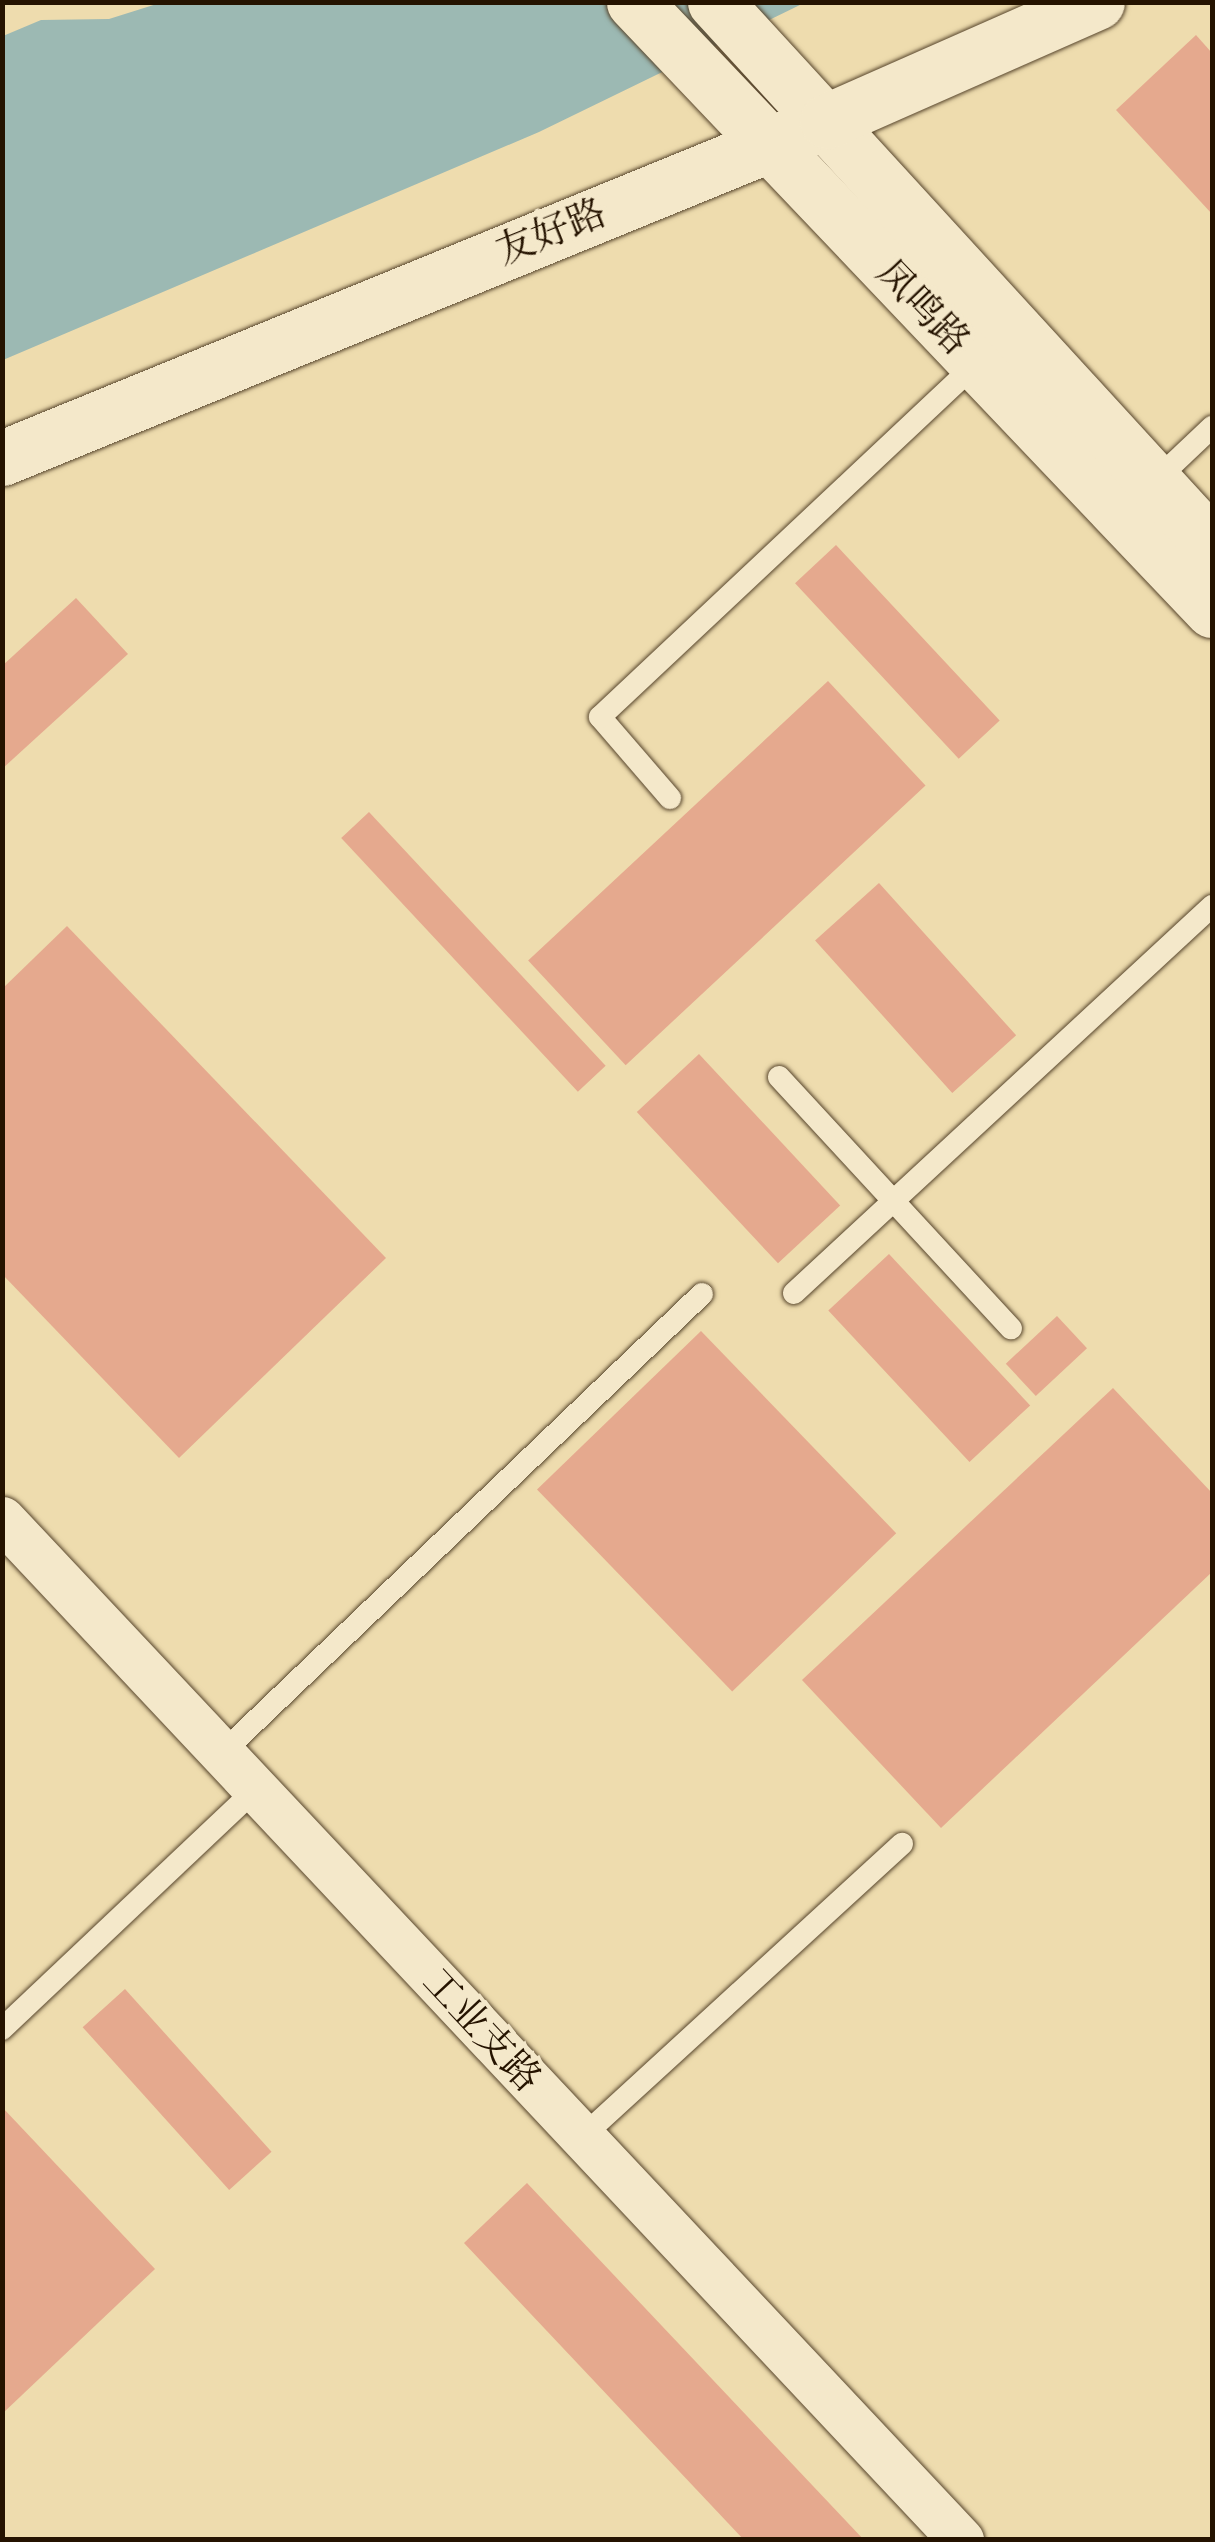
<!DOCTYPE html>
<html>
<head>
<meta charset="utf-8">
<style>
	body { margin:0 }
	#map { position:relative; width:1215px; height:2542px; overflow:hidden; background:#eedcae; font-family:Alegreya,"Noto Serif SC",serif }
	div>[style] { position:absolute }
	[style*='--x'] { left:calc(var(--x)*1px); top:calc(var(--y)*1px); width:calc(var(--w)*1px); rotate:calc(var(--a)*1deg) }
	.water>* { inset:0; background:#9cb9b3 }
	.building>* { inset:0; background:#e5a98e; transform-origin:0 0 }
	.roads { filter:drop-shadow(0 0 2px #57452c) drop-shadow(0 0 2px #57452c) }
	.lane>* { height:22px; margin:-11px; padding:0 11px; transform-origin:11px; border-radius:11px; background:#f4e8ca }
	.street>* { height:45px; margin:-22.5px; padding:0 22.5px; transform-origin:22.5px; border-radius:22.5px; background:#f4e8ca }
	.secondary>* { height:55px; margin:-27.5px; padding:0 27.5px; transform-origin:27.5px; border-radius:27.5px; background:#f4e8ca }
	span { translate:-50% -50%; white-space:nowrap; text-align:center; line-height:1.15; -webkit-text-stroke:8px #f4e8ca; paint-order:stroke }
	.street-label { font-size:38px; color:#251300 }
	.frame { position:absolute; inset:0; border:5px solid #251300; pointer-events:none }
</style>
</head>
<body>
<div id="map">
	<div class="water">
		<div style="clip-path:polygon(163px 2px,804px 3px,539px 132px,3px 360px,3px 36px,41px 20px,109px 19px)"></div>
	</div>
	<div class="building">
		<div style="clip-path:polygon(1196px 35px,1212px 53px,1212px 214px,1116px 110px)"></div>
		<div style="left:836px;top:545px;width:240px;height:56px;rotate:47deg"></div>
		<div style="clip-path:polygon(76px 598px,128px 654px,2px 769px,2px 666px)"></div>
		<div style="left:828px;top:681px;width:143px;height:410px;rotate:47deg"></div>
		<div style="left:369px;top:812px;width:347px;height:38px;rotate:47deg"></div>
		<div style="left:879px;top:883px;width:205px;height:86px;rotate:48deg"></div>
		<div style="clip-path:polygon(67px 926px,386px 1258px,179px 1458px,2px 1274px,2px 989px)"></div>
		<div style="left:699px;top:1054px;width:207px;height:85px;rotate:47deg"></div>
		<div style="left:889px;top:1254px;width:207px;height:83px;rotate:47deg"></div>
		<div style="left:1057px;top:1316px;width:44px;height:70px;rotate:47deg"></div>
		<div style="left:701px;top:1331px;width:281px;height:228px;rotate:46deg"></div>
		<div style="clip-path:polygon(1113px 1388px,1212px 1493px,1212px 1572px,941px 1828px,802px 1680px)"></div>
		<div style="left:125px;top:1989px;width:219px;height:57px;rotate:48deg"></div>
		<div style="clip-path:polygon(2px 2107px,155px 2269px,2px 2414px)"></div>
		<div style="clip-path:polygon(527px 2183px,864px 2540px,744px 2540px,464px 2243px)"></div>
	</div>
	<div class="roads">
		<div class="lane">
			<div style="--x:1154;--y:482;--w:80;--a:-43.5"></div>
			<div style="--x:670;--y:798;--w:107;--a:-130.8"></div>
			<div style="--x:600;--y:717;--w:517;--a:-43.2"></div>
			<div style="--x:779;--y:1077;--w:342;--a:47.3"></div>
			<div style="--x:794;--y:1293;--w:570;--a:-42.79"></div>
			<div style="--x:222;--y:1753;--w:664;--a:-43.72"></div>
			<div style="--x:2;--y:2029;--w:349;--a:-43.4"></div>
			<div style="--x:582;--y:2137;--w:434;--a:-42.5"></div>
		</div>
		<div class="street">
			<div style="--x:2;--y:1519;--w:1401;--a:46.79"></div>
		</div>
		<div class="secondary">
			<div style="--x:634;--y:2;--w:839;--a:46.45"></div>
			<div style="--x:715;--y:2;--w:736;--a:47.53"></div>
			<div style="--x:2;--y:458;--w:891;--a:-22.22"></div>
			<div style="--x:827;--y:121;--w:295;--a:-23.8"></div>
		</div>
	</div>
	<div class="street-label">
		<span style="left:551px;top:232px;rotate:-22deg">友好路</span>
		<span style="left:923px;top:307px;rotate:46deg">凤鸣路</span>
		<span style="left:482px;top:2030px;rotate:47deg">工业支路</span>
	</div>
	<div class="frame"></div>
</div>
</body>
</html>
